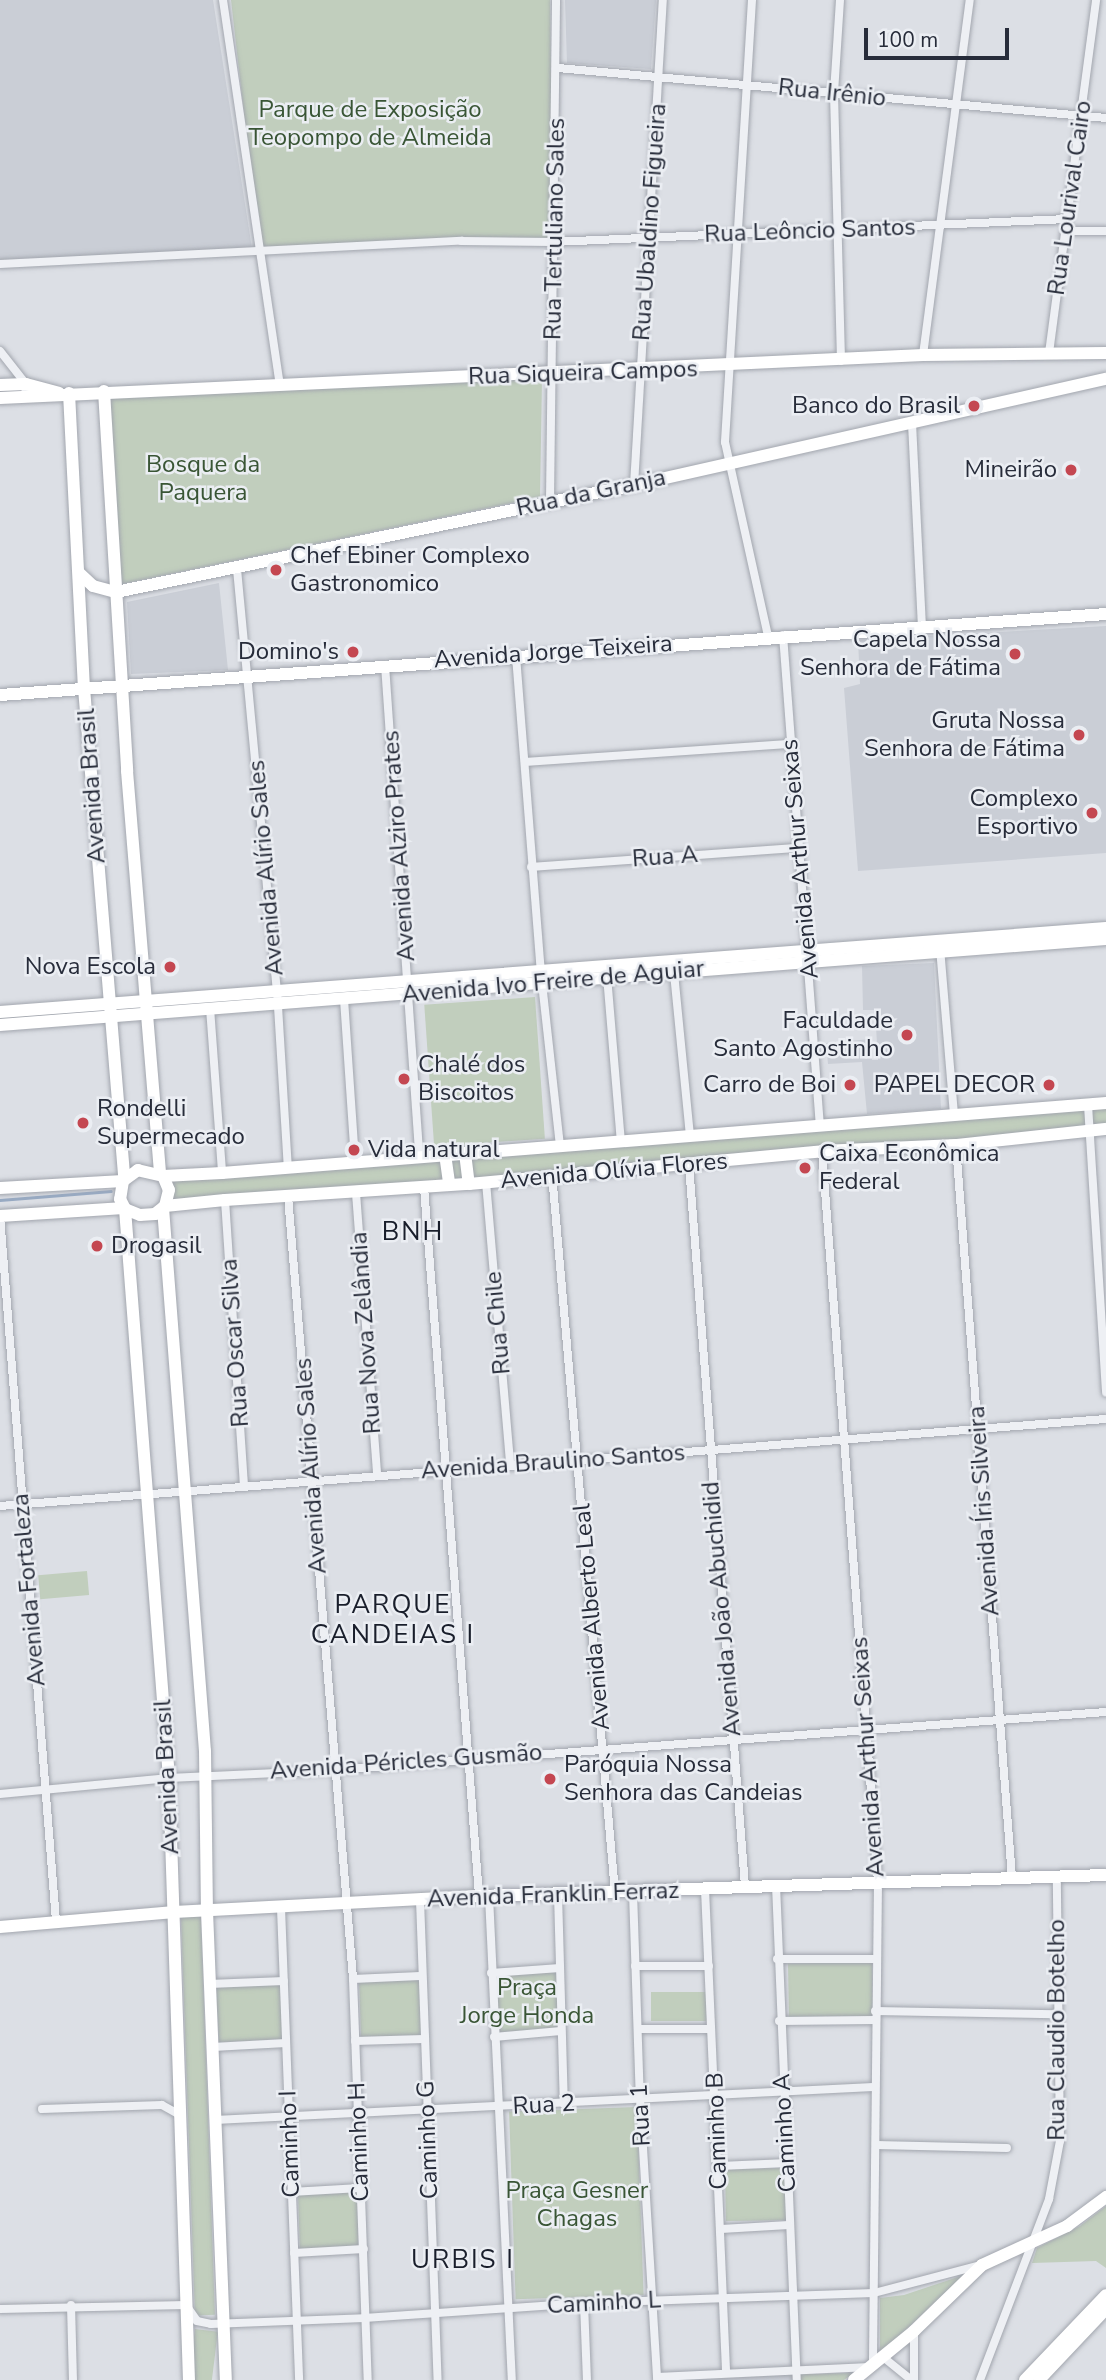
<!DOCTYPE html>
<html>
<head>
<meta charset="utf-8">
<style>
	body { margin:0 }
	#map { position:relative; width:1106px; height:2380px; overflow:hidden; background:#dcdfe5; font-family:"Nunito Sans",sans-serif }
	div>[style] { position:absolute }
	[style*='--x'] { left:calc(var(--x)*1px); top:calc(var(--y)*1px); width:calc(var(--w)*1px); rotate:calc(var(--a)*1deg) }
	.built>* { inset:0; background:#caced6 }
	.green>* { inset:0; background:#c1cebd; transform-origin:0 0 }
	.stream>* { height:2.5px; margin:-1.25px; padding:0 1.25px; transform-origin:1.25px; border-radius:1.25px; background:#98aac3 }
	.roads { filter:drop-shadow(0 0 2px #a2a6ae) drop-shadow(0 0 2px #a2a6ae) }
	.street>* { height:8px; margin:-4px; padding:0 4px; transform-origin:4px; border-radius:4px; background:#eef0f4 }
	.secondary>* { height:12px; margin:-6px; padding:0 6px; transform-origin:6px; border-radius:6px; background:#fff }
	.primary>* { height:12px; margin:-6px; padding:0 6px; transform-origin:6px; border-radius:6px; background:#fff }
	.dots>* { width:19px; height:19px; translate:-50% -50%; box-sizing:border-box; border:4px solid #ebeef3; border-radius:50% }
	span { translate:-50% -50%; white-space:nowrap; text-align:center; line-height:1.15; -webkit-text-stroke:5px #ebeef3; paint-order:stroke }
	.street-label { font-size:24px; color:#272c3a }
	.park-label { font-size:24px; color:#395535 }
	.poi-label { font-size:24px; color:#272c3a }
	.right { translate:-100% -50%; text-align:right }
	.left { translate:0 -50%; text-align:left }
	.neighbourhood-label { font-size:26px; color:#191e2b; letter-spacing:2px }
	.scale { position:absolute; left:864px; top:28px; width:145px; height:32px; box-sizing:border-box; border:4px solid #272c3a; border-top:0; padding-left:9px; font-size:21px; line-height:24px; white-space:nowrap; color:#272c3a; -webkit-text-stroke:5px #ebeef3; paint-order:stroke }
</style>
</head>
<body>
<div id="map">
	<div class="built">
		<div style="clip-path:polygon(0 0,213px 0,253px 255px,0 264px)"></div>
		<div style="clip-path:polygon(565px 0,656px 0,651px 69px,567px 63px)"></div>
		<div style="clip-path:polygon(219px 583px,228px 670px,131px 674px,127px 602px)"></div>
		<div style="clip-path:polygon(1106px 626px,1106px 853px,858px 871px,844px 688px,860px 684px,858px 640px)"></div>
		<div style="clip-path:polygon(934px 963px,941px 1109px,867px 1114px,862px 1062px,828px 1064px,826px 1043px,871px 1039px,872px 1060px,878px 1060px,875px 1010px,863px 1010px,862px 966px)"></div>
		<div style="clip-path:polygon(793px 2374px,793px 2380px,666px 2380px)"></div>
	</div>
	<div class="green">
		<div style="clip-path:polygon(231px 0,550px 0,553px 242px,470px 241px,260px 254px)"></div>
		<div style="clip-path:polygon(542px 379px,540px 497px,122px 584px,104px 397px)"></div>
		<div style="left:535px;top:997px;width:142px;height:111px;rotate:86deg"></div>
		<div style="clip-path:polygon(1106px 1106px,1106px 1129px,165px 1206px,163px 1175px)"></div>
		<div style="left:87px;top:1571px;width:24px;height:49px;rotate:85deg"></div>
		<div style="left:201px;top:1916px;width:399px;height:20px;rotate:88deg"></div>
		<div style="left:872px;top:1962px;width:54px;height:84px;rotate:89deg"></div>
		<div style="left:557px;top:1972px;width:57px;height:63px;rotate:87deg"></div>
		<div style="left:420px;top:1978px;width:57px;height:61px;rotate:88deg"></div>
		<div style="left:281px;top:1984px;width:55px;height:65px;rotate:87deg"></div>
		<div style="left:708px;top:1992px;width:29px;height:57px;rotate:90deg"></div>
		<div style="left:637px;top:2107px;width:188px;height:128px;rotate:88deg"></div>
		<div style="left:786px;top:2168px;width:52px;height:61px;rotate:89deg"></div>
		<div style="left:359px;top:2192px;width:55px;height:61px;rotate:88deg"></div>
		<div style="clip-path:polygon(1106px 2206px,1106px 2268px,1096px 2261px,1032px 2263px,1037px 2248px,1080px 2226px)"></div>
		<div style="clip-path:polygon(964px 2275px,880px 2354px,880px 2298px,904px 2295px)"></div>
		<div style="left:195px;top:2329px;width:23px;height:51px;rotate:7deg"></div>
		<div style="clip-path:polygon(854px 2373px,844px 2380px,799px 2380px,799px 2374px)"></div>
	</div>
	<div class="stream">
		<div style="--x:0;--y:1200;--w:111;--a:-4.6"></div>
	</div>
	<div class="roads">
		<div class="street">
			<div style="--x:223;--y:0;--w:388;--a:81.6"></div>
			<div style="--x:752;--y:0;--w:443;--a:93.5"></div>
			<div style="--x:725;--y:442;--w:199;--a:77.5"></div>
			<div style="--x:840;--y:0;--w:93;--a:93.7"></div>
			<div style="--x:834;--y:93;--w:268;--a:88.5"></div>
			<div style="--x:558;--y:68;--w:550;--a:5.21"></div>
			<div style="--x:1066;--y:231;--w:40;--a:0"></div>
			<div style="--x:0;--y:264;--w:462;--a:-2.9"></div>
			<div style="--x:461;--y:241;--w:92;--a:0.6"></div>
			<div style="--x:553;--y:242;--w:515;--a:-2.56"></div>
			<div style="--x:0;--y:351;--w:42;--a:51.8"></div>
			<div style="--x:26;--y:384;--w:14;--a:94"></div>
			<div style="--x:1049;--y:353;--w:356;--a:-82.4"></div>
			<div style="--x:923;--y:355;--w:358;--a:-82.5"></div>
			<div style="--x:912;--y:423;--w:203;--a:87.2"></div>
			<div style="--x:634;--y:485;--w:486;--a:-86.6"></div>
			<div style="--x:550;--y:501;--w:501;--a:-89.31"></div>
			<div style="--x:237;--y:569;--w:423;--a:84.6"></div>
			<div style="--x:277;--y:990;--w:178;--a:86.5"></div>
			<div style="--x:783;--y:635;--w:491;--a:85.7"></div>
			<div style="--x:516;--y:656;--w:328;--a:85.5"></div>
			<div style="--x:542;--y:983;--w:165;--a:83.7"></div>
			<div style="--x:385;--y:665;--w:490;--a:86"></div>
			<div style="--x:525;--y:762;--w:267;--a:-3.9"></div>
			<div style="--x:531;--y:867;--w:268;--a:-4.1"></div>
			<div style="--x:940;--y:948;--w:168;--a:85.2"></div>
			<div style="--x:674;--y:973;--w:163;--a:84.4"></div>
			<div style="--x:607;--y:976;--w:167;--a:85.2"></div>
			<div style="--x:344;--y:999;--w:161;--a:86.1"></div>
			<div style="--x:210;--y:1008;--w:165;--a:85.8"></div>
			<div style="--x:1088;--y:1105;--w:288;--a:86.4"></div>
			<div style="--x:956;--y:1145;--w:735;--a:85.63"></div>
			<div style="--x:822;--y:1151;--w:733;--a:85.62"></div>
			<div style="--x:878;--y:1882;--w:482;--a:90.6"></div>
			<div style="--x:689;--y:1165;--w:723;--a:85.56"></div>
			<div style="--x:552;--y:1174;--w:721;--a:84.99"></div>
			<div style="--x:486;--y:1182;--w:283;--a:85.1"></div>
			<div style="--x:424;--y:1187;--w:711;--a:85.56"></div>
			<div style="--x:356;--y:1193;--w:281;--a:85.7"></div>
			<div style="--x:288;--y:1196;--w:786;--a:85.25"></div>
			<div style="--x:353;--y:1979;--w:401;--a:87.9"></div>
			<div style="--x:225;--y:1200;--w:286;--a:86.2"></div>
			<div style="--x:0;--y:1216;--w:708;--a:85.46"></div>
			<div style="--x:0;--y:1506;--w:1109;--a:-4.5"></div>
			<div style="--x:0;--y:1794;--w:170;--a:-5.4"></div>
			<div style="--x:169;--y:1778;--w:167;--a:-2.7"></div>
			<div style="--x:336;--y:1770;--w:772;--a:-4.31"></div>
			<div style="--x:776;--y:1885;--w:495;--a:87.6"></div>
			<div style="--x:705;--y:1889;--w:484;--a:87.5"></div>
			<div style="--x:633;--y:1892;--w:207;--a:88.1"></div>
			<div style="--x:640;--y:2099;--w:282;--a:86.5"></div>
			<div style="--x:558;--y:1894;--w:210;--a:88.4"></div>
			<div style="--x:489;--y:1896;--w:485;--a:87.3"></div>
			<div style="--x:420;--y:1900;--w:480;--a:87.9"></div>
			<div style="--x:281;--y:1908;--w:472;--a:87.8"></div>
			<div style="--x:777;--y:1959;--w:98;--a:0"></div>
			<div style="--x:635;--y:1966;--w:74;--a:0"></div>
			<div style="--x:491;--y:1973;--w:69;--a:-4.1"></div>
			<div style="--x:353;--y:1979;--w:67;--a:-2.6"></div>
			<div style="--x:209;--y:1984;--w:75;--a:-2.3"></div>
			<div style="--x:875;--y:2011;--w:180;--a:1"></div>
			<div style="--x:779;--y:2021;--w:96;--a:-0.6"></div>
			<div style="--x:638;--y:2029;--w:73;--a:0"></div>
			<div style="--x:494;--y:2037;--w:67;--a:-5.1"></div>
			<div style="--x:355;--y:2041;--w:69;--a:-1.7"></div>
			<div style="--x:213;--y:2047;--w:73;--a:-3.1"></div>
			<div style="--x:42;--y:2109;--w:120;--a:-1.9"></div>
			<div style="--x:162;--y:2105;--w:21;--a:29"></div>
			<div style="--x:215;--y:2120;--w:659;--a:-2.87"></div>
			<div style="--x:876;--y:2145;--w:131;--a:1.3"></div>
			<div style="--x:720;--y:2166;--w:67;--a:-2.6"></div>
			<div style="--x:291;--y:2192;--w:69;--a:-3.3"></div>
			<div style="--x:721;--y:2229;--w:68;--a:-3.4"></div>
			<div style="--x:294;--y:2253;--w:70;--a:-3.3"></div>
			<div style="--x:584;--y:2303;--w:77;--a:87.8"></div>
			<div style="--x:71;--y:2305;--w:75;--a:88.5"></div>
			<div style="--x:0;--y:2309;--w:186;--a:-1.2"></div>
			<div style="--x:186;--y:2305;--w:19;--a:55"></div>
			<div style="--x:197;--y:2321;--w:14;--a:12"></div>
			<div style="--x:211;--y:2324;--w:153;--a:-2.2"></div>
			<div style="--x:364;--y:2318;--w:221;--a:-3.9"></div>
			<div style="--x:584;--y:2303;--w:290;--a:-2"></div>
			<div style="--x:874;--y:2293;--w:106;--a:-14.7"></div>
			<div style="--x:883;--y:2357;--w:36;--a:39"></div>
			<div style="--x:657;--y:2377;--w:213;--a:-2.7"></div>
			<div style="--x:914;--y:2380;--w:49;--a:-90"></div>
			<div style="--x:980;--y:2380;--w:194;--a:-69.1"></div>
			<div style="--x:1049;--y:2199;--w:59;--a:-79.3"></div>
			<div style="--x:1060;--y:2141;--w:264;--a:-90.7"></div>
		</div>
		<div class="secondary">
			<div style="--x:0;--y:385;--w:26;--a:-2"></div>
			<div style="--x:26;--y:384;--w:34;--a:15"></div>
			<div style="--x:104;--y:391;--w:381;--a:86.5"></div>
			<div style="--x:127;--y:771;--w:403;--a:85.3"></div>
			<div style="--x:69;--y:393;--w:295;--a:87.1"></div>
			<div style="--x:84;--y:688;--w:493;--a:85.3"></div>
			<div style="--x:0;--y:398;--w:924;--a:-2.67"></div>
			<div style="--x:923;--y:355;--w:183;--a:-0.6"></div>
			<div style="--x:79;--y:573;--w:19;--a:43"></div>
			<div style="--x:93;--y:586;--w:24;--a:15"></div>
			<div style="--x:116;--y:592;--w:529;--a:-11.67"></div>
			<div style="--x:634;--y:485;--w:484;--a:-12.7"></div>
			<div style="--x:0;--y:695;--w:1109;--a:-4.19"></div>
			<div style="--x:0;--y:1012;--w:1109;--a:-4.34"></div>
			<div style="--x:0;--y:1025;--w:1109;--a:-4.45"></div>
			<div style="--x:163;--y:1208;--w:545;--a:85.58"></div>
			<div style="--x:205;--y:1751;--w:160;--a:89.3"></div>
			<div style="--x:207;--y:1911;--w:469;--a:87.7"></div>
			<div style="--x:125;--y:1209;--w:571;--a:85.58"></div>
			<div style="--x:169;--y:1778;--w:602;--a:88.1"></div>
			<div style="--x:0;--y:1927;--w:175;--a:-4.9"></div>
			<div style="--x:174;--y:1912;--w:305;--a:-3"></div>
			<div style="--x:479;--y:1896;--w:627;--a:-1.92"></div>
			<div style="--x:854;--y:2380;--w:77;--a:-39.2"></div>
			<div style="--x:914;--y:2331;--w:95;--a:-44.1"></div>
			<div style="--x:982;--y:2265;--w:94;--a:-24.6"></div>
			<div style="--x:1067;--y:2226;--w:49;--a:-36.6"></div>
		</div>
		<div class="primary">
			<div style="--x:1106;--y:1103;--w:887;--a:175.47"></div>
			<div style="--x:222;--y:1173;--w:59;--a:177.1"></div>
			<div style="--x:163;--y:1176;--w:26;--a:-167"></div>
			<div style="--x:138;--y:1170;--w:19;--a:144"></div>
			<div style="--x:123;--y:1181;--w:18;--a:99"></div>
			<div style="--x:120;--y:1199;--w:11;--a:63"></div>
			<div style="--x:125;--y:1209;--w:16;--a:22"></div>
			<div style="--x:140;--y:1215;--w:15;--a:-4"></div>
			<div style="--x:155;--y:1214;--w:13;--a:-39"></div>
			<div style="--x:165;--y:1206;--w:60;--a:-5.7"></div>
			<div style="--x:225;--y:1200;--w:245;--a:-3.8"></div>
			<div style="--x:469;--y:1184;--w:355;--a:-5.3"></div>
			<div style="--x:822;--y:1151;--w:134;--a:-2.6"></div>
			<div style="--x:956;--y:1145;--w:151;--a:-6.1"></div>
			<div style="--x:465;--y:1153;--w:31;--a:83"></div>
			<div style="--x:445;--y:1154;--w:30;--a:82"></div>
			<div style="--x:163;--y:1176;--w:15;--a:67"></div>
			<div style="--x:169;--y:1190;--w:16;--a:104"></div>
			<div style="--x:0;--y:1188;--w:123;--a:-3.3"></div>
			<div style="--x:0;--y:1216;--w:124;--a:-3.7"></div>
			<div style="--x:1025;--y:2380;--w:117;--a:-46.4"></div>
			<div style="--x:1039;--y:2380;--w:98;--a:-46.7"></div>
		</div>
	</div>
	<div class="dots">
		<div style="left:974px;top:406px;background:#c44751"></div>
		<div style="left:1071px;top:470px;background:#c44751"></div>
		<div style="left:276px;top:570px;background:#c44751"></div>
		<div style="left:353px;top:652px;background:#c44751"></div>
		<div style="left:1015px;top:654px;background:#c44751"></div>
		<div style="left:1079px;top:735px;background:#c44751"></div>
		<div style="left:1092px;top:813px;background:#c44751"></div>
		<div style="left:170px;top:967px;background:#c44751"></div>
		<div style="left:907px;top:1035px;background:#c44751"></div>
		<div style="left:404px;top:1079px;background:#c44751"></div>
		<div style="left:850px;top:1085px;background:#c44751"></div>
		<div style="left:1049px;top:1085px;background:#c44751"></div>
		<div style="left:83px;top:1123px;background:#c44751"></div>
		<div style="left:354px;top:1150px;background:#c44751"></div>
		<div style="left:805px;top:1168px;background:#c44751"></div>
		<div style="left:97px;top:1246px;background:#c44751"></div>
		<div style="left:550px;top:1779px;background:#c44751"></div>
	</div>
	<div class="street-label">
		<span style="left:832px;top:93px;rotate:6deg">Rua Irênio</span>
		<span style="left:1070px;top:198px;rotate:-82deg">Rua Lourival Cairo</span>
		<span style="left:650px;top:222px;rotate:-86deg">Rua Ubaldino Figueira</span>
		<span style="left:555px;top:229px;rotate:-89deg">Rua Tertuliano Sales</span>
		<span style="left:810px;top:231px;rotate:-2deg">Rua Leôncio Santos</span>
		<span style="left:583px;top:373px;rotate:-2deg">Rua Siqueira Campos</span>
		<span style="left:591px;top:493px;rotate:-12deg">Rua da Granja</span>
		<span style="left:553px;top:652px;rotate:-4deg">Avenida Jorge Teixeira</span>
		<span style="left:92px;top:786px;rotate:-94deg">Avenida Brasil</span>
		<span style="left:399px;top:846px;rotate:-94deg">Avenida Alziro Prates</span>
		<span style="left:665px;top:857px;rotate:-4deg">Rua A</span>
		<span style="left:800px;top:859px;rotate:-95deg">Avenida Arthur Seixas</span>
		<span style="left:266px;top:868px;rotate:-95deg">Avenida Alírio Sales</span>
		<span style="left:553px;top:982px;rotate:-5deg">Avenida Ivo Freire de Aguiar</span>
		<span style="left:614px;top:1171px;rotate:-5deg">Avenida Olívia Flores</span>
		<span style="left:498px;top:1323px;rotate:-95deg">Rua Chile</span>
		<span style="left:366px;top:1333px;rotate:-94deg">Rua Nova Zelândia</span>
		<span style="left:235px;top:1343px;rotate:-94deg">Rua Oscar Silva</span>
		<span style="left:553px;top:1462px;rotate:-4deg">Avenida Braulino Santos</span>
		<span style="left:311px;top:1466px;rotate:-94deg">Avenida Alírio Sales</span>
		<span style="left:984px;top:1511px;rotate:-94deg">Avenida Íris Silveira</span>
		<span style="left:29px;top:1590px;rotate:-95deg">Avenida Fortaleza</span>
		<span style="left:722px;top:1609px;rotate:-95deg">Avenida João Abuchidid</span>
		<span style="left:592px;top:1617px;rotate:-95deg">Avenida Alberto Leal</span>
		<span style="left:868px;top:1757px;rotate:-94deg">Avenida Arthur Seixas</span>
		<span style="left:406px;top:1762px;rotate:-4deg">Avenida Péricles Gusmão</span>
		<span style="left:167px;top:1777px;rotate:-93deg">Avenida Brasil</span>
		<span style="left:553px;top:1895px;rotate:-2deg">Avenida Franklin Ferraz</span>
		<span style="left:1057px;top:2030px;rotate:-90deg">Rua Claudio Botelho</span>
		<span style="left:544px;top:2105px;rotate:-3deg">Rua 2</span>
		<span style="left:641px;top:2115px;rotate:-93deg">Rua 1</span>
		<span style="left:717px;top:2131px;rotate:-92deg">Caminho B</span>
		<span style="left:785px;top:2133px;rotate:-93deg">Caminho A</span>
		<span style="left:428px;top:2140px;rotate:-92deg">Caminho G</span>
		<span style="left:359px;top:2142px;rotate:-92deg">Caminho H</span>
		<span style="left:290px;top:2144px;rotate:-92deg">Caminho I</span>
		<span style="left:604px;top:2303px;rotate:-3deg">Caminho L</span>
	</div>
	<div class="park-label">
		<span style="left:370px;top:124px">Parque de Exposição<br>Teopompo de Almeida</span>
		<span style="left:203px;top:479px">Bosque da<br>Paquera</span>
		<span style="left:527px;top:2002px">Praça<br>Jorge Honda</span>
		<span style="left:577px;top:2205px">Praça Gesner<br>Chagas</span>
	</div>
	<div class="poi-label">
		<span class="right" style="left:960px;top:406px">Banco do Brasil</span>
		<span class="right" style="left:1057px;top:470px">Mineirão</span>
		<span class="left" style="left:290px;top:570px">Chef Ebiner Complexo<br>Gastronomico</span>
		<span class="right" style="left:1001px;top:654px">Capela Nossa<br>Senhora de Fátima</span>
		<span class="right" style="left:339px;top:652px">Domino's</span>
		<span class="right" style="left:1065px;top:735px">Gruta Nossa<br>Senhora de Fátima</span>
		<span class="right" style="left:1078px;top:813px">Complexo<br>Esportivo</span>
		<span class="right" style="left:156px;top:967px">Nova Escola</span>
		<span class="right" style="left:893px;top:1035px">Faculdade<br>Santo Agostinho</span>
		<span class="left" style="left:418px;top:1079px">Chalé dos<br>Biscoitos</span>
		<span class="right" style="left:836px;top:1085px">Carro de Boi</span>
		<span class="right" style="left:1035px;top:1085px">PAPEL DECOR</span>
		<span class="left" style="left:97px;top:1123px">Rondelli<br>Supermecado</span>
		<span class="left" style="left:368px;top:1150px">Vida natural</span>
		<span class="left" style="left:819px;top:1168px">Caixa Econômica<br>Federal</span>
		<span class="left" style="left:111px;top:1246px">Drogasil</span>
		<span class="left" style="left:564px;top:1779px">Paróquia Nossa<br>Senhora das Candeias</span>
	</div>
	<div class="neighbourhood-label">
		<span style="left:413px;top:1232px">BNH</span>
		<span style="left:393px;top:1620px">PARQUE<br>CANDEIAS I</span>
		<span style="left:463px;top:2260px">URBIS I</span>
	</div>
	<div class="scale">100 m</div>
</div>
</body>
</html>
